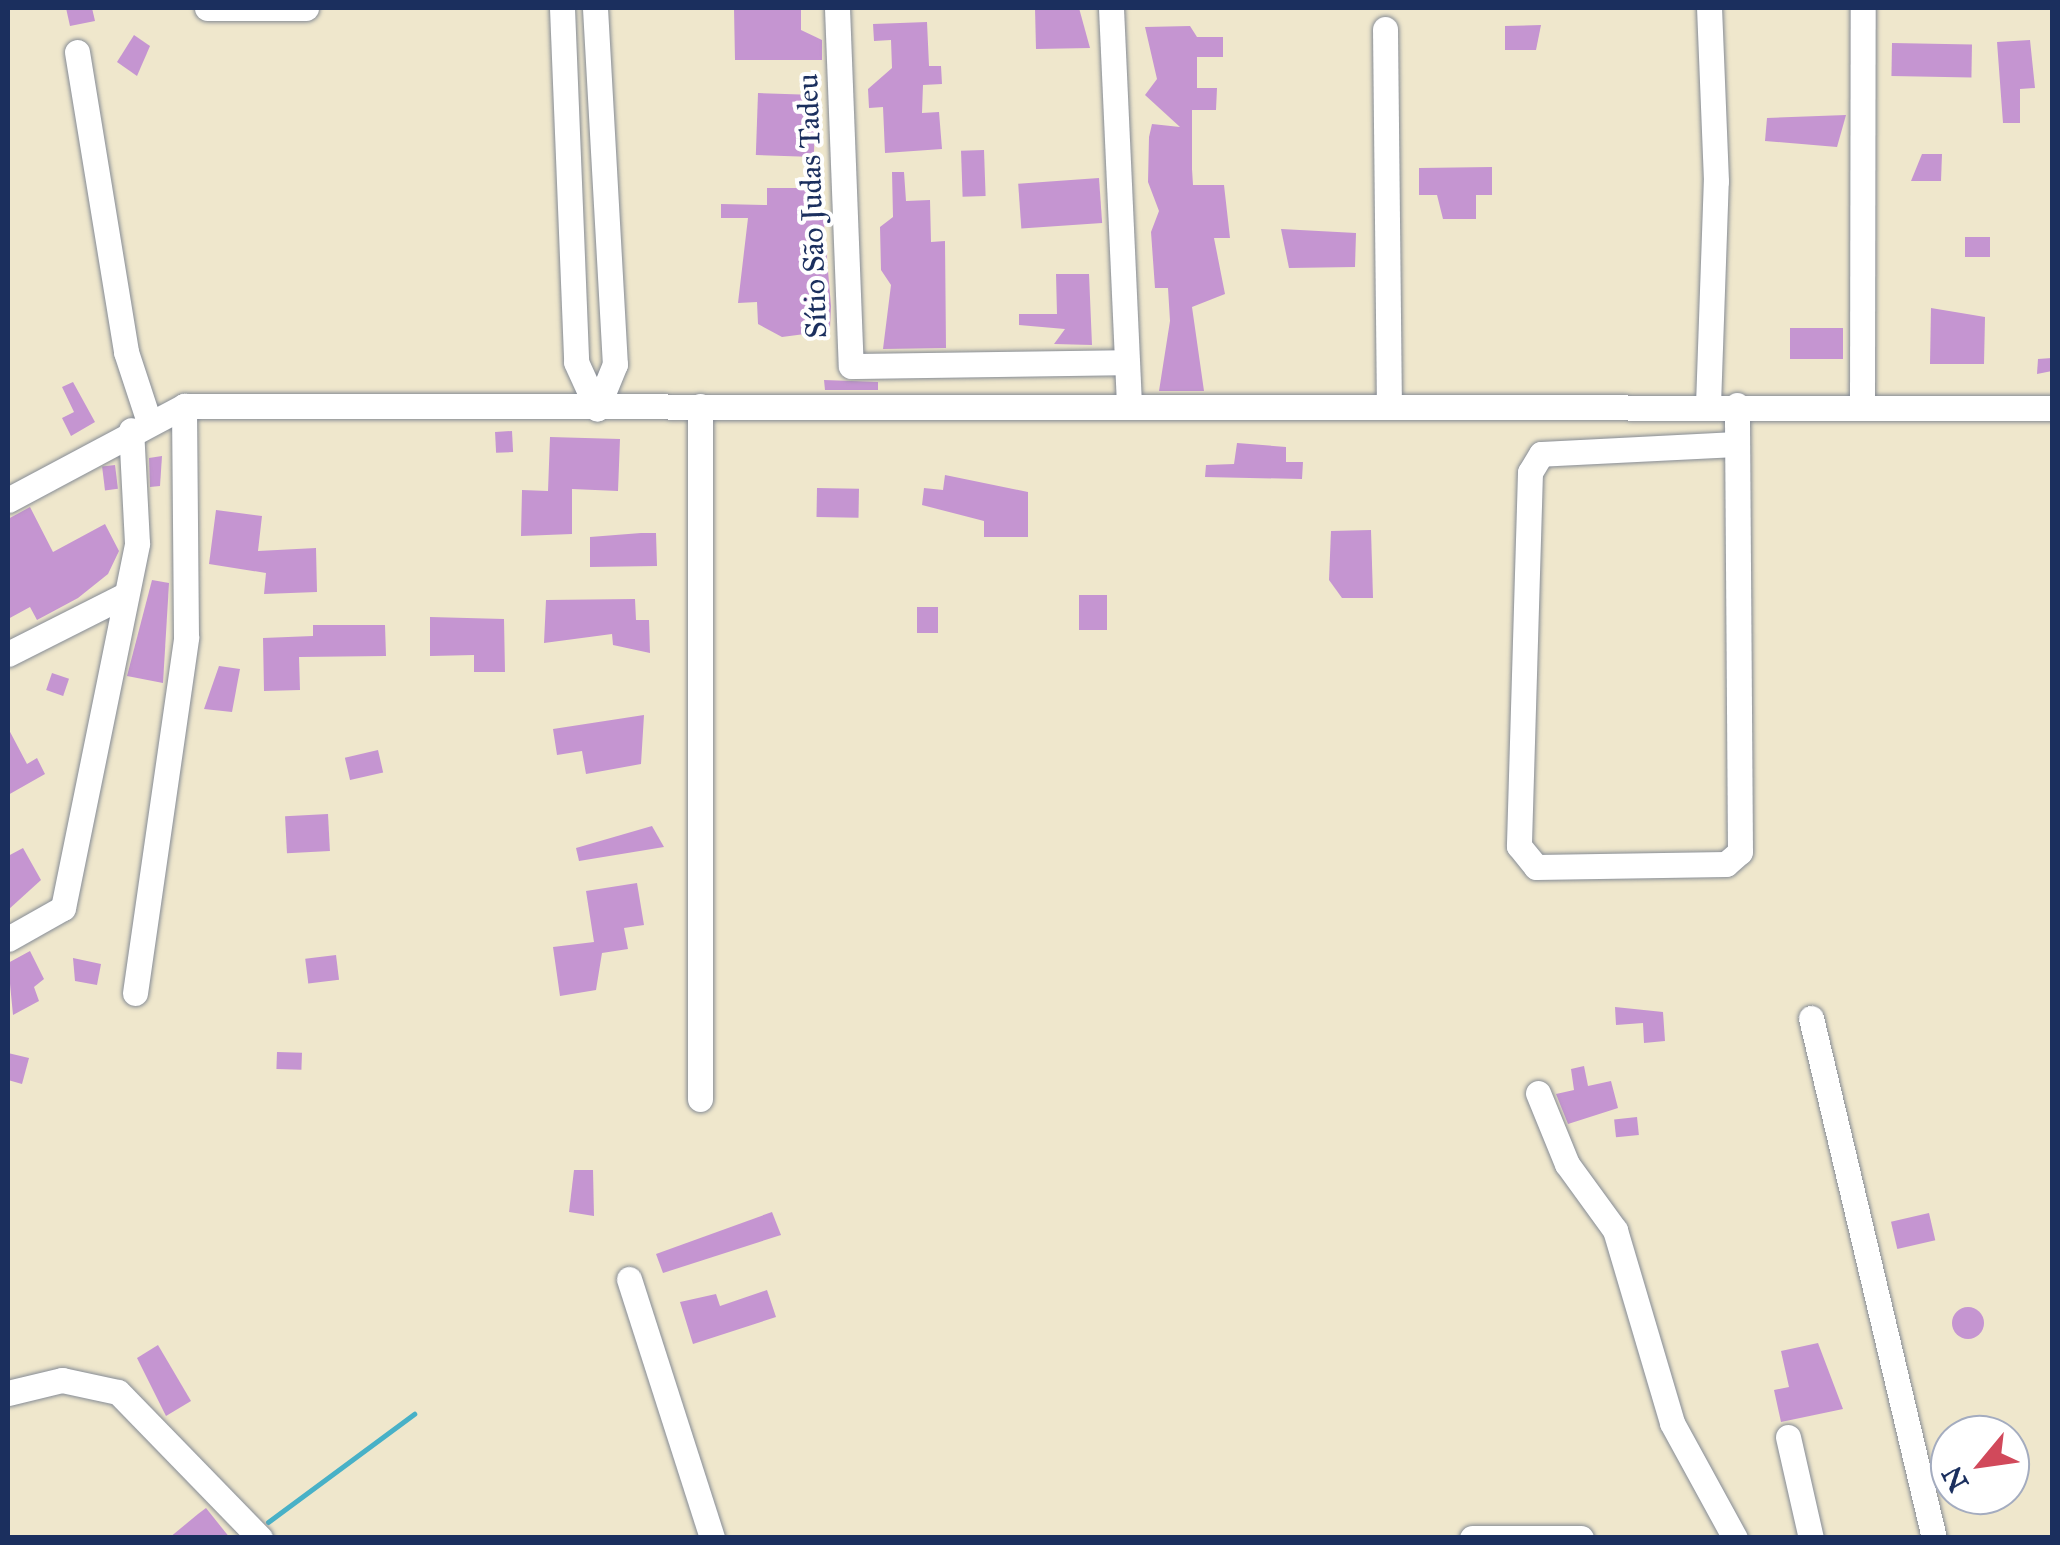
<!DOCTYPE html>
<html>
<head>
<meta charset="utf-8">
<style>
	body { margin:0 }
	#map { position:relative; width:2060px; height:1545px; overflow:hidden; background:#efe7cc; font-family:"IM FELL Great Primer",serif }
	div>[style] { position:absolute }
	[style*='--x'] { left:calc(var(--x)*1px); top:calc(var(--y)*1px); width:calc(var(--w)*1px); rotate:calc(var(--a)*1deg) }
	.stream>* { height:5px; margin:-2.5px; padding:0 2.5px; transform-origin:2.5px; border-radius:2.5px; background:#48b1c7 }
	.building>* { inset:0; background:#c595d1; transform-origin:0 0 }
	.round { border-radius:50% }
	.roads { filter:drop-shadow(0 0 2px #858b95) drop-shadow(0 0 2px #858b95) }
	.minor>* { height:25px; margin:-12.5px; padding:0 12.5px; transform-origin:12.5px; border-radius:12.5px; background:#fff }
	span { translate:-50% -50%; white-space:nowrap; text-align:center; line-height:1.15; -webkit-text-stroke:8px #fff; paint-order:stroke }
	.street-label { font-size:30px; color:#1b2f5e }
	.frame { position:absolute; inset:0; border:10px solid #1b2f5e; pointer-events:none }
	.north { position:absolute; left:1930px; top:1415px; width:100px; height:100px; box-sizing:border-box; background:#fff; border:2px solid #a4acbf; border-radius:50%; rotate:241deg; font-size:28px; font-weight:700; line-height:40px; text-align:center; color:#1b2f5e }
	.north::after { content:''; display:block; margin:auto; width:35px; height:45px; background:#d1495b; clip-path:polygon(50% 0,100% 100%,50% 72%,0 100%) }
</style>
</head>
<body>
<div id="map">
	<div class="stream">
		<div style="--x:268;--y:1522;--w:182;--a:-36.5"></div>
	</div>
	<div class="building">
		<div style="clip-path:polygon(66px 8px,92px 8px,95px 21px,70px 26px)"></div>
		<div style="clip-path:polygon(801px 8px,801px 30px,822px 40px,822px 60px,735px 60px,734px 9px)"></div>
		<div style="clip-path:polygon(1035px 8px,1079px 8px,1090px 48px,1036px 49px)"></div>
		<div style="clip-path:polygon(927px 22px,929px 66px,941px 66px,942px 84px,923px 85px,922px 113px,939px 112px,942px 149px,885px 153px,883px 107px,869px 108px,868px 89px,892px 68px,891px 40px,874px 41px,873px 24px)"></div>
		<div style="clip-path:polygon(1541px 25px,1536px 50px,1505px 50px,1505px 26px)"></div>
		<div style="clip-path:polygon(1190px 26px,1197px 37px,1223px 37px,1223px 57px,1197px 57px,1197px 88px,1217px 88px,1216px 110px,1192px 110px,1192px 169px,1193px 185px,1224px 185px,1230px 238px,1214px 238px,1225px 294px,1192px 307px,1204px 391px,1159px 391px,1170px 321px,1168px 288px,1155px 288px,1151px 232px,1159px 211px,1148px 182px,1149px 137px,1152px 124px,1180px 127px,1145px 95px,1157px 79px,1145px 27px)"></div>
		<div style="clip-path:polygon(134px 35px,150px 46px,137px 76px,117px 62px)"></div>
		<div style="clip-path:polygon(2030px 40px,2035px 88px,2020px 89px,2020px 123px,2003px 123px,1997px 42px)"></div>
		<div style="left:1892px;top:43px;width:80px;height:33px;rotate:1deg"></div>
		<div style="left:758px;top:93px;width:58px;height:62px;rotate:2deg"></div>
		<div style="clip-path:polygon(1846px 115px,1837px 147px,1765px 141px,1767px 118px)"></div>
		<div style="left:984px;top:150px;width:46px;height:23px;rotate:88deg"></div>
		<div style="clip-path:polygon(1922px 154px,1942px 154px,1941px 181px,1911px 181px)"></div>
		<div style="clip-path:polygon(1492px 167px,1492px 195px,1476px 195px,1476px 219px,1443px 219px,1437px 195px,1419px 195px,1419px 168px)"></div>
		<div style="clip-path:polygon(892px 172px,904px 172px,906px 201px,930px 200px,931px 242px,945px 241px,946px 348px,883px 349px,891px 285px,881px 270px,880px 227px,893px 217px)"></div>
		<div style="left:1099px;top:178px;width:45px;height:81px;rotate:86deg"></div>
		<div style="clip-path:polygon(767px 188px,821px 188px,831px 306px,830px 328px,820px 332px,782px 337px,758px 324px,757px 302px,738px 303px,748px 218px,721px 218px,721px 204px,767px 205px)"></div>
		<div style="clip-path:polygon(1281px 229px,1356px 233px,1355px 267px,1289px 268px)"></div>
		<div style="left:1990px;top:237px;width:20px;height:25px;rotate:90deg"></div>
		<div style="clip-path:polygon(1056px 274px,1089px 274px,1092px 345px,1054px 344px,1065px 329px,1019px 325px,1019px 314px,1057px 314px)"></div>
		<div style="clip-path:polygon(1931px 308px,1985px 317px,1984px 364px,1930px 364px)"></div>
		<div style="left:1790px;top:328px;width:53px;height:31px"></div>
		<div style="clip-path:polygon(2052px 358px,2052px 371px,2037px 374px,2038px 359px)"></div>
		<div style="clip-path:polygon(824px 380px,878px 382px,878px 390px,825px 390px)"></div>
		<div style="clip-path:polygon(73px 382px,95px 422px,71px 436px,62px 418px,74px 412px,62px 387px)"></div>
		<div style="left:512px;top:431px;width:21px;height:17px;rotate:87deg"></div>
		<div style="clip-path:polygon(550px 437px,620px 439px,618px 491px,572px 489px,572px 534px,521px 536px,522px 490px,548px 491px)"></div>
		<div style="clip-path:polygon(1237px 443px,1286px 447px,1286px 462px,1303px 462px,1302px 479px,1205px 477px,1206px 465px,1234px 464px)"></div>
		<div style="clip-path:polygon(162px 456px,160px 486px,150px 487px,149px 458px)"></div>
		<div style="left:115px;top:465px;width:24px;height:13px;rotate:83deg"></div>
		<div style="clip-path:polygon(945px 475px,1028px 492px,1028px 537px,984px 537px,984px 521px,922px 505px,924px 488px,943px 490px)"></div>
		<div style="left:817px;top:488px;width:42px;height:29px;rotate:1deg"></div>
		<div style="clip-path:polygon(30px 507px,53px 552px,105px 524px,119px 551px,108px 574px,78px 598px,37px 620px,30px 607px,8px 619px,8px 519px)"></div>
		<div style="clip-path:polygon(216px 510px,262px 516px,258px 551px,316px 548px,317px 592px,264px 594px,266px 573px,209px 564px)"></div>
		<div style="clip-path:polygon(1371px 530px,1373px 598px,1342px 598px,1329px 580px,1331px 531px)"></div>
		<div style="clip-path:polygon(641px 533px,656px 533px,657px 566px,590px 567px,590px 537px)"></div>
		<div style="clip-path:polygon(152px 580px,169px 583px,163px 683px,127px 676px)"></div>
		<div style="left:1079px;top:595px;width:28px;height:35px"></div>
		<div style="clip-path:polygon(635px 599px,636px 620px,649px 620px,650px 653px,613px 645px,612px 634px,544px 643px,546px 600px)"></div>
		<div style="left:938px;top:607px;width:26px;height:21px;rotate:90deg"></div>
		<div style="clip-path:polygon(430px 617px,504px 619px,505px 672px,474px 672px,474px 655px,430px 656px)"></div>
		<div style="clip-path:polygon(313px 625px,385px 625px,386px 656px,299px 657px,300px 690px,264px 691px,263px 638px,313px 636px)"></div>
		<div style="clip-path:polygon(219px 666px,240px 669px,232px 712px,204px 709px)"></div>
		<div style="left:52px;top:673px;width:18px;height:18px;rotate:19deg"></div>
		<div style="clip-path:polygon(644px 715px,641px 764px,586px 774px,582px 751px,557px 755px,553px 729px)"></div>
		<div style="clip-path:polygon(8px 728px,27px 764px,37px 758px,45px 774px,8px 795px)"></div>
		<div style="left:378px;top:750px;width:23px;height:34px;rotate:77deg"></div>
		<div style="left:328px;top:814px;width:37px;height:43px;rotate:87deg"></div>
		<div style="clip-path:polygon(652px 826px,664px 847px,579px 861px,576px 848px)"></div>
		<div style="clip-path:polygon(23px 848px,41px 880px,8px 910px,8px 856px)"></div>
		<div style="clip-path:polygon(637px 883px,644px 925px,624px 928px,628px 949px,602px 953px,596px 990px,560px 996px,553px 947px,594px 942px,586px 891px)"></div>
		<div style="clip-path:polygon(30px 951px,44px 979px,34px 987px,39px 1001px,13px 1015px,8px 963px)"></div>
		<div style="left:336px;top:955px;width:25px;height:31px;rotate:83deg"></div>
		<div style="clip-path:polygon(73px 958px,101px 964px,97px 985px,75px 981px)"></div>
		<div style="clip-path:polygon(1615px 1007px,1663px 1012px,1665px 1041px,1644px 1043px,1643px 1023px,1616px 1025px)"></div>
		<div style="left:277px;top:1052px;width:25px;height:17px;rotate:2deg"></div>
		<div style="clip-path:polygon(8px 1053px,29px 1058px,22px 1084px,8px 1080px)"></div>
		<div style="clip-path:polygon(1584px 1066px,1588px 1086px,1611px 1081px,1618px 1108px,1568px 1124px,1556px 1094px,1574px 1090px,1571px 1069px)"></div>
		<div style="left:1637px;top:1117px;width:18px;height:23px;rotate:84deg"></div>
		<div style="clip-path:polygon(574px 1170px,593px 1170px,594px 1216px,569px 1212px)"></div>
		<div style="clip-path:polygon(772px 1212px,781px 1235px,663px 1273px,656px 1254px)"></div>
		<div style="left:1929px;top:1213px;width:28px;height:39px;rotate:77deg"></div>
		<div style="clip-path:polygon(767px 1290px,776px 1317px,693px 1344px,680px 1302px,716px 1294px,720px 1306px)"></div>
		<div class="round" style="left:1952px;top:1307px;width:32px;height:32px"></div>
		<div style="clip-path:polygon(1818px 1343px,1843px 1409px,1781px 1422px,1774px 1390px,1789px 1387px,1781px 1351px)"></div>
		<div style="clip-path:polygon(158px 1345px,191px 1401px,166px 1416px,137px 1358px)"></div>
		<div style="clip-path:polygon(206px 1508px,230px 1538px,169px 1538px,198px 1514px)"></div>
	</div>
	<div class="roads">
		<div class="minor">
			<div style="--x:207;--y:8;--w:99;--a:0"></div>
			<div style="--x:562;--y:8;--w:354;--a:87.7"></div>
			<div style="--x:576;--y:362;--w:51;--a:65.5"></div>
			<div style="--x:595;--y:8;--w:357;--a:86.8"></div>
			<div style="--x:615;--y:364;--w:48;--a:112.2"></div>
			<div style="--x:837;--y:8;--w:358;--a:87.8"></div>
			<div style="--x:851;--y:366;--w:276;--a:-0.8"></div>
			<div style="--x:1111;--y:8;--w:396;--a:87.4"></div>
			<div style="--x:1385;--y:29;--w:377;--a:89.4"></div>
			<div style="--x:77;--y:52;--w:304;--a:80.7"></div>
			<div style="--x:126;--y:352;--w:71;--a:71.8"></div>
			<div style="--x:1708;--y:405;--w:224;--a:-88"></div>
			<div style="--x:1716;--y:181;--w:173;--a:-92.3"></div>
			<div style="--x:1862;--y:406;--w:398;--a:-89.9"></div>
			<div style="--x:1736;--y:444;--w:195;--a:177.1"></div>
			<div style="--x:1541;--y:454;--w:21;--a:121"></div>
			<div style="--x:1530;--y:472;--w:374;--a:91.7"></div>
			<div style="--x:1519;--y:846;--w:27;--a:51"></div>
			<div style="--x:1536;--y:867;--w:190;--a:-0.9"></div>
			<div style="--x:1726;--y:864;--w:18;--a:-41"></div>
			<div style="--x:1740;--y:852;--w:447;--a:-90.4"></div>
			<div style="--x:8;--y:500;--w:200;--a:-28.1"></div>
			<div style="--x:184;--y:406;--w:1868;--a:0.06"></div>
			<div style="--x:8;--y:654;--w:131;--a:-26.8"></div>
			<div style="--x:8;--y:939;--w:63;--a:-29.4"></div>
			<div style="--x:63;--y:908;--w:372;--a:-78.5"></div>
			<div style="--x:137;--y:543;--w:113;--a:-93"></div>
			<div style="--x:135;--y:993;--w:360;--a:-81.8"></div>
			<div style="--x:186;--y:637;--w:231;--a:-90.5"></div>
			<div style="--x:1811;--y:1018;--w:534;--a:76.69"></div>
			<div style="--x:1538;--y:1093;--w:77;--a:67.8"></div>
			<div style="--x:1567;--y:1164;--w:82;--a:54"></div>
			<div style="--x:1615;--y:1230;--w:201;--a:73.5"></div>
			<div style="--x:1672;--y:1423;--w:131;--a:61.3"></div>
			<div style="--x:700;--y:1099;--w:693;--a:-90"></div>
			<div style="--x:629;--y:1279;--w:272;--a:72.2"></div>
			<div style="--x:8;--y:1393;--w:56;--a:-13.5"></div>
			<div style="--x:62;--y:1380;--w:57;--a:12.1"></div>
			<div style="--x:118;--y:1392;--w:204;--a:45.8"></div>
			<div style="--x:1788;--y:1437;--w:104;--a:77.2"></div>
			<div style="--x:1472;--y:1538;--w:109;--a:0"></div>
		</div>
	</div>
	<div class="street-label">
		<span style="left:812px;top:206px;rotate:-92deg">Sítio São Judas Tadeu</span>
	</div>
	<div class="frame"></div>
	<div class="north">N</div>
</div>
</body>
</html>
